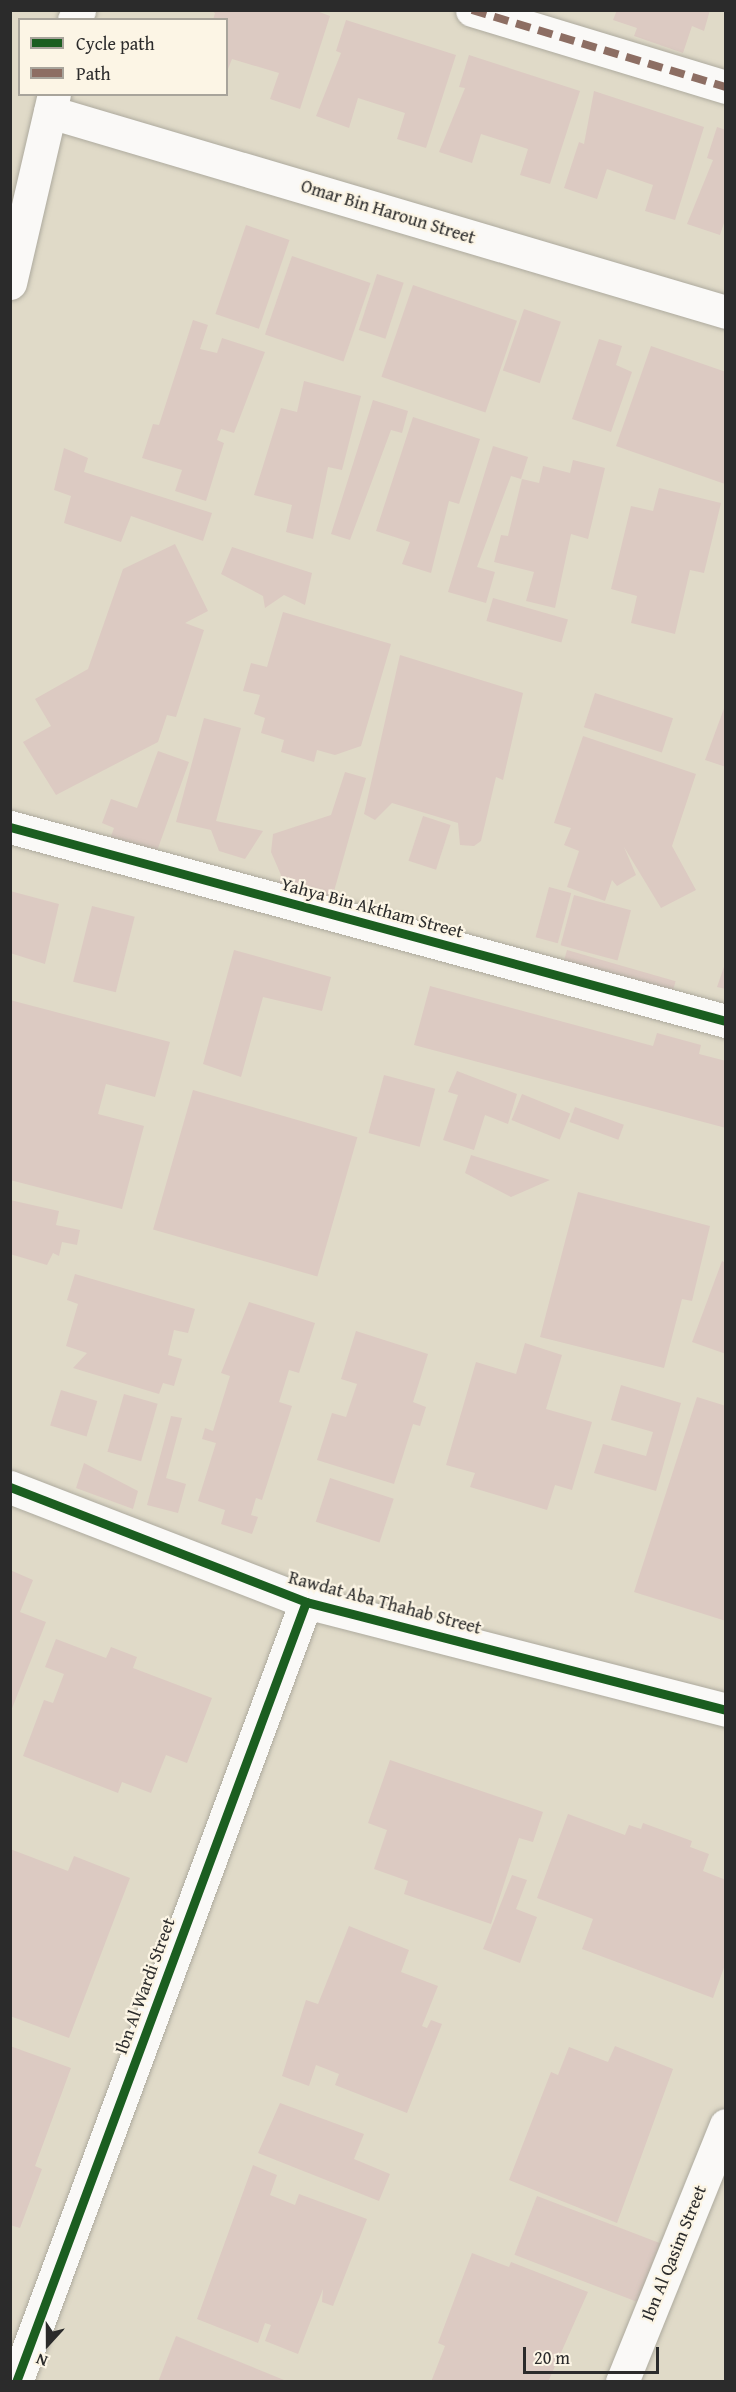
<!DOCTYPE html>
<html>
<head>
<meta charset="utf-8">
<style>
	body { margin:0 }
	#map { position:relative; width:736px; height:2392px; overflow:hidden; background:#e0dac8; font-family:"Gentium Book Plus",serif }
	div>[style] { position:absolute }
	[style*='--x'] { left:calc(var(--x)*1px); top:calc(var(--y)*1px); width:calc(var(--w)*1px); rotate:calc(var(--a)*1deg) }
	.building>* { inset:0; background:#dccac2; transform-origin:0 0 }
	.roads { filter:drop-shadow(0 0 2px #adaa9e) drop-shadow(0 0 2px #adaa9e) }
	.minor>* { height:33px; margin:-16.5px; padding:0 16.5px; transform-origin:16.5px; border-radius:16.5px; background:#faf9f7 }
	.quiet>* { height:8px; margin-top:-4px; transform-origin:0; background:repeating-linear-gradient(90deg,#8d6e63 0 15px,transparent 0 23px) }
	.cycleway>* { height:9px; margin:-4.5px; padding:0 4.5px; transform-origin:4.5px; border-radius:4.5px; background:#1b5e20 }
	span { translate:-50% -50%; white-space:nowrap; text-align:center; line-height:1.15; -webkit-text-stroke:4.5px #fcf5e5; paint-order:stroke }
	.street-label { font-size:18px; color:#2b2b2b }
	.frame { position:absolute; inset:0; border:12px solid #2b2b2b; pointer-events:none }
	.legend { position:absolute; left:18px; top:18px; width:210px; height:78px; box-sizing:border-box; background:#fcf5e5; border:2px solid #a8a49b; margin:0; padding:8px 10px; list-style:none; font-size:18px; color:#2b2b2b }
	.legend li { display:flex; align-items:center; gap:12px; height:30px }
	.legend b { width:30px; border:2px solid #a8a49b }
	.north { position:absolute; left:18px; top:2314px; width:60px; height:60px; -webkit-text-stroke:4px #fcf5e5; paint-order:stroke; rotate:201deg; font-size:16px; font-weight:700; line-height:24px; text-align:center; color:#2b2b2b }
	.north::after { content:''; display:block; margin:auto; width:21px; height:27px; background:#2b2b2b; clip-path:polygon(50% 0,100% 100%,50% 72%,0 100%) }
	.scale { position:absolute; left:523px; top:2347px; width:136px; height:27px; box-sizing:border-box; border:3px solid #2b2b2b; border-top:0; padding-left:8px; font-size:18px; line-height:21px; white-space:nowrap; color:#2b2b2b; -webkit-text-stroke:4px #fcf5e5; paint-order:stroke }
</style>
</head>
<body>
<div id="map">
	<div class="building">
		<div style="clip-path:polygon(210px 10px,314px 10px,330px 16px,300px 109px,270px 99px,279px 73px,232px 59px,226px 74px,226px 20px,213px 20px,215px 13px)"></div>
		<div style="clip-path:polygon(617px 10px,710px 10px,704px 31px,692px 26px,683px 53px,634px 36px,637px 28px,613px 20px)"></div>
		<div style="clip-path:polygon(346px 20px,456px 55px,426px 148px,397px 139px,405px 113px,358px 98px,349px 128px,316px 116px,341px 53px,336px 51px)"></div>
		<div style="clip-path:polygon(469px 55px,580px 91px,550px 184px,520px 175px,528px 149px,481px 134px,472px 163px,439px 152px,465px 88px,459px 87px)"></div>
		<div style="clip-path:polygon(594px 91px,704px 127px,675px 220px,645px 211px,653px 185px,607px 169px,597px 199px,564px 188px,579px 142px,584px 144px)"></div>
		<div style="clip-path:polygon(717px 127px,726px 130px,726px 217px,720px 235px,687px 224px,713px 160px,707px 158px)"></div>
		<div style="left:246px;top:225px;width:46px;height:94px;rotate:19deg"></div>
		<div style="left:292px;top:256px;width:83px;height:83px;rotate:19deg"></div>
		<div style="left:377px;top:274px;width:28px;height:59px;rotate:18deg"></div>
		<div style="left:413px;top:285px;width:110px;height:97px;rotate:19deg"></div>
		<div style="left:524px;top:309px;width:39px;height:65px;rotate:19deg"></div>
		<div style="clip-path:polygon(193px 320px,208px 325px,200px 349px,217px 353px,222px 338px,265px 352px,234px 433px,221px 429px,217px 440px,224px 443px,206px 501px,175px 491px,182px 470px,142px 458px,153px 424px,159px 425px)"></div>
		<div style="clip-path:polygon(599px 339px,622px 346px,616px 365px,632px 372px,611px 432px,572px 419px)"></div>
		<div style="clip-path:polygon(651px 346px,726px 372px,725px 484px,616px 446px)"></div>
		<div style="clip-path:polygon(304px 381px,361px 396px,342px 470px,328px 467px,313px 539px,286px 532px,292px 505px,254px 495px,281px 408px,297px 412px)"></div>
		<div style="clip-path:polygon(373px 400px,408px 411px,402px 433px,391px 430px,350px 540px,331px 534px)"></div>
		<div style="clip-path:polygon(413px 417px,480px 439px,459px 504px,449px 501px,431px 573px,402px 564px,410px 542px,376px 531px)"></div>
		<div style="clip-path:polygon(493px 446px,528px 457px,521px 479px,511px 476px,477px 567px,495px 572px,486px 603px,448px 592px)"></div>
		<div style="clip-path:polygon(64px 448px,88px 458px,84px 472px,212px 513px,203px 541px,131px 516px,121px 542px,64px 523px,71px 496px,54px 490px)"></div>
		<div style="clip-path:polygon(573px 460px,605px 468px,588px 539px,571px 534px,555px 608px,526px 601px,534px 572px,494px 562px,501px 535px,508px 536px,522px 479px,539px 483px,543px 466px,570px 473px)"></div>
		<div style="clip-path:polygon(659px 488px,721px 503px,704px 573px,690px 570px,675px 634px,631px 623px,637px 596px,611px 589px,631px 506px,653px 511px)"></div>
		<div style="clip-path:polygon(175px 544px,208px 611px,185px 623px,204px 630px,176px 717px,167px 715px,158px 742px,56px 795px,23px 742px,51px 726px,35px 699px,88px 669px,123px 569px)"></div>
		<div style="clip-path:polygon(232px 547px,312px 573px,305px 605px,284px 595px,265px 608px,263px 596px,221px 574px)"></div>
		<div style="left:493px;top:598px;width:78px;height:24px;rotate:16deg"></div>
		<div style="clip-path:polygon(283px 612px,391px 644px,361px 746px,335px 755px,317px 750px,314px 762px,281px 752px,284px 740px,261px 733px,265px 718px,254px 714px,260px 695px,243px 691px,251px 663px,267px 667px)"></div>
		<div style="clip-path:polygon(400px 655px,523px 693px,503px 780px,496px 777px,481px 841px,474px 846px,460px 845px,458px 823px,392px 803px,375px 820px,364px 814px)"></div>
		<div style="left:595px;top:693px;width:82px;height:36px;rotate:18deg"></div>
		<div style="clip-path:polygon(726px 703px,726px 767px,705px 760px)"></div>
		<div style="clip-path:polygon(204px 718px,241px 728px,216px 821px,263px 831px,245px 859px,219px 851px,211px 830px,176px 822px)"></div>
		<div style="clip-path:polygon(583px 736px,696px 774px,672px 846px,696px 890px,661px 908px,624px 847px,636px 875px,617px 886px,612px 880px,605px 901px,567px 887px,579px 851px,564px 845px,571px 828px,554px 823px)"></div>
		<div style="clip-path:polygon(158px 751px,189px 762px,153px 862px,108px 845px,114px 828px,102px 823px,111px 799px,137px 808px)"></div>
		<div style="clip-path:polygon(345px 772px,366px 778px,329px 909px,276px 890px,281px 875px,271px 852px,273px 834px,331px 815px)"></div>
		<div style="left:423px;top:816px;width:29px;height:47px;rotate:18deg"></div>
		<div style="left:549px;top:887px;width:23px;height:52px;rotate:15deg"></div>
		<div style="clip-path:polygon(10px 891px,59px 904px,45px 964px,10px 953px)"></div>
		<div style="left:574px;top:895px;width:59px;height:52px;rotate:15deg"></div>
		<div style="left:92px;top:906px;width:44px;height:78px;rotate:14deg"></div>
		<div style="clip-path:polygon(234px 950px,331px 977px,322px 1011px,263px 997px,241px 1077px,203px 1064px)"></div>
		<div style="left:567px;top:950px;width:113px;height:22px;rotate:16deg"></div>
		<div style="clip-path:polygon(726px 961px,726px 989px,717px 987px)"></div>
		<div style="clip-path:polygon(430px 986px,653px 1046px,657px 1033px,701px 1045px,699px 1054px,726px 1061px,726px 1128px,414px 1045px)"></div>
		<div style="clip-path:polygon(10px 1000px,170px 1042px,155px 1097px,106px 1084px,98px 1114px,144px 1126px,122px 1209px,10px 1180px)"></div>
		<div style="clip-path:polygon(457px 1071px,517px 1094px,508px 1124px,485px 1115px,474px 1150px,443px 1140px,458px 1095px,448px 1092px)"></div>
		<div style="left:384px;top:1075px;width:53px;height:60px;rotate:15deg"></div>
		<div style="left:193px;top:1090px;width:171px;height:145px;rotate:16deg"></div>
		<div style="left:522px;top:1094px;width:52px;height:28px;rotate:22deg"></div>
		<div style="left:575px;top:1107px;width:52px;height:16px;rotate:20deg"></div>
		<div style="clip-path:polygon(471px 1155px,550px 1180px,511px 1197px,465px 1173px)"></div>
		<div style="clip-path:polygon(578px 1192px,710px 1226px,692px 1301px,682px 1299px,664px 1368px,540px 1337px)"></div>
		<div style="clip-path:polygon(10px 1200px,59px 1211px,56px 1225px,80px 1230px,77px 1245px,62px 1242px,59px 1256px,53px 1253px,47px 1265px,10px 1254px)"></div>
		<div style="clip-path:polygon(722px 1261px,726px 1263px,726px 1354px,692px 1342px)"></div>
		<div style="clip-path:polygon(75px 1274px,195px 1309px,188px 1333px,174px 1330px,168px 1355px,182px 1359px,174px 1386px,163px 1383px,159px 1394px,73px 1368px,87px 1353px,66px 1346px,78px 1304px,67px 1300px)"></div>
		<div style="clip-path:polygon(249px 1302px,315px 1323px,299px 1373px,289px 1370px,279px 1402px,292px 1406px,262px 1500px,256px 1498px,251px 1515px,258px 1517px,252px 1534px,221px 1524px,225px 1510px,198px 1501px,216px 1443px,202px 1439px,205px 1428px,213px 1431px,230px 1376px,221px 1373px)"></div>
		<div style="clip-path:polygon(356px 1331px,428px 1354px,413px 1402px,426px 1407px,420px 1426px,413px 1424px,394px 1484px,317px 1460px,332px 1413px,346px 1417px,357px 1384px,341px 1379px)"></div>
		<div style="clip-path:polygon(525px 1343px,562px 1355px,546px 1409px,592px 1422px,572px 1490px,555px 1485px,547px 1510px,470px 1487px,475px 1473px,446px 1465px,476px 1362px,516px 1374px)"></div>
		<div style="clip-path:polygon(621px 1385px,681px 1403px,656px 1491px,594px 1473px,603px 1444px,646px 1456px,653px 1432px,611px 1420px)"></div>
		<div style="left:61px;top:1390px;width:38px;height:37px;rotate:17deg"></div>
		<div style="left:124px;top:1394px;width:35px;height:60px;rotate:16deg"></div>
		<div style="clip-path:polygon(697px 1397px,726px 1406px,726px 1621px,634px 1592px)"></div>
		<div style="clip-path:polygon(171px 1416px,182px 1418px,166px 1478px,186px 1484px,178px 1513px,147px 1505px)"></div>
		<div style="clip-path:polygon(84px 1463px,138px 1491px,133px 1509px,76px 1488px)"></div>
		<div style="left:330px;top:1478px;width:67px;height:46px;rotate:18deg"></div>
		<div style="clip-path:polygon(10px 1570px,33px 1580px,20px 1612px,46px 1622px,11px 1711px)"></div>
		<div style="clip-path:polygon(56px 1639px,106px 1658px,111px 1647px,137px 1657px,133px 1668px,212px 1698px,187px 1763px,166px 1755px,151px 1793px,122px 1782px,118px 1793px,23px 1756px,44px 1700px,53px 1703px,64px 1674px,45px 1667px)"></div>
		<div style="clip-path:polygon(390px 1760px,543px 1812px,533px 1842px,519px 1838px,491px 1924px,404px 1894px,408px 1881px,374px 1869px,387px 1830px,368px 1823px)"></div>
		<div style="clip-path:polygon(568px 1814px,625px 1835px,629px 1825px,641px 1829px,643px 1823px,692px 1841px,690px 1847px,709px 1854px,703px 1871px,726px 1880px,726px 1962px,713px 1998px,582px 1949px,593px 1919px,537px 1898px)"></div>
		<div style="clip-path:polygon(10px 1849px,68px 1871px,74px 1856px,130px 1878px,69px 2038px,10px 2016px)"></div>
		<div style="clip-path:polygon(512px 1875px,527px 1880px,516px 1909px,537px 1917px,520px 1963px,483px 1949px)"></div>
		<div style="clip-path:polygon(349px 1926px,409px 1950px,401px 1972px,438px 1986px,422px 2026px,427px 2028px,431px 2020px,442px 2024px,407px 2113px,335px 2085px,339px 2074px,316px 2065px,309px 2086px,282px 2076px,306px 2000px,318px 2004px)"></div>
		<div style="clip-path:polygon(10px 2046px,71px 2068px,35px 2166px,42px 2169px,20px 2228px,10px 2225px)"></div>
		<div style="clip-path:polygon(615px 2046px,673px 2069px,617px 2223px,509px 2180px,551px 2072px,558px 2075px,569px 2047px,608px 2062px)"></div>
		<div style="clip-path:polygon(280px 2103px,364px 2134px,354px 2159px,390px 2174px,379px 2201px,258px 2153px)"></div>
		<div style="clip-path:polygon(253px 2165px,277px 2175px,270px 2195px,295px 2205px,299px 2194px,367px 2219px,333px 2306px,322px 2302px,323px 2289px,298px 2354px,265px 2341px,271px 2325px,265px 2323px,258px 2343px,197px 2319px)"></div>
		<div style="left:537px;top:2196px;width:132px;height:63px;rotate:21deg"></div>
		<div style="clip-path:polygon(472px 2253px,509px 2267px,511px 2262px,588px 2292px,548px 2382px,431px 2382px,445px 2346px,438px 2343px)"></div>
		<div style="clip-path:polygon(176px 2336px,284px 2380px,284px 2382px,158px 2382px)"></div>
	</div>
	<div class="roads">
		<div class="minor">
			<div style="--x:472;--y:10;--w:265;--a:16.9"></div>
			<div style="--x:74;--y:20;--w:11;--a:-63"></div>
			<div style="--x:50;--y:112;--w:705;--a:16.48"></div>
			<div style="--x:10;--y:283;--w:194;--a:-76.9"></div>
			<div style="--x:10;--y:827;--w:742;--a:15.16"></div>
			<div style="--x:10;--y:1487;--w:318;--a:21.2"></div>
			<div style="--x:306;--y:1602;--w:434;--a:14.4"></div>
			<div style="--x:16;--y:2382;--w:832;--a:-69.61"></div>
			<div style="--x:622;--y:2382;--w:277;--a:-68"></div>
		</div>
	</div>
	<div class="quiet">
		<div style="--x:472;--y:10;--w:265;--a:16.9"></div>
	</div>
	<div class="cycleway">
		<div style="--x:10;--y:827;--w:742;--a:15.16"></div>
		<div style="--x:10;--y:1487;--w:318;--a:21.2"></div>
		<div style="--x:306;--y:1602;--w:434;--a:14.4"></div>
		<div style="--x:16;--y:2382;--w:832;--a:-69.61"></div>
	</div>
	<div class="street-label">
		<span style="left:388px;top:212px;rotate:17deg">Omar Bin Haroun Street</span>
		<span style="left:372px;top:908px;rotate:15deg">Yahya Bin Aktham Street</span>
		<span style="left:385px;top:1603px;rotate:15deg">Rawdat Aba Thahab Street</span>
		<span style="left:145px;top:1986px;rotate:-70deg">Ibn Al Wardi Street</span>
		<span style="left:674px;top:2253px;rotate:-68deg">Ibn Al Qasim Street</span>
	</div>
	<div class="frame"></div>
	<ul class="legend">
	<li><b style="height:8px;background:#1b5e20"></b>Cycle path</li>
	<li><b style="height:8px;background:#8d6e63"></b>Path</li>
	</ul>
	<div class="north">N</div>
	<div class="scale">20 m</div>
</div>
</body>
</html>
